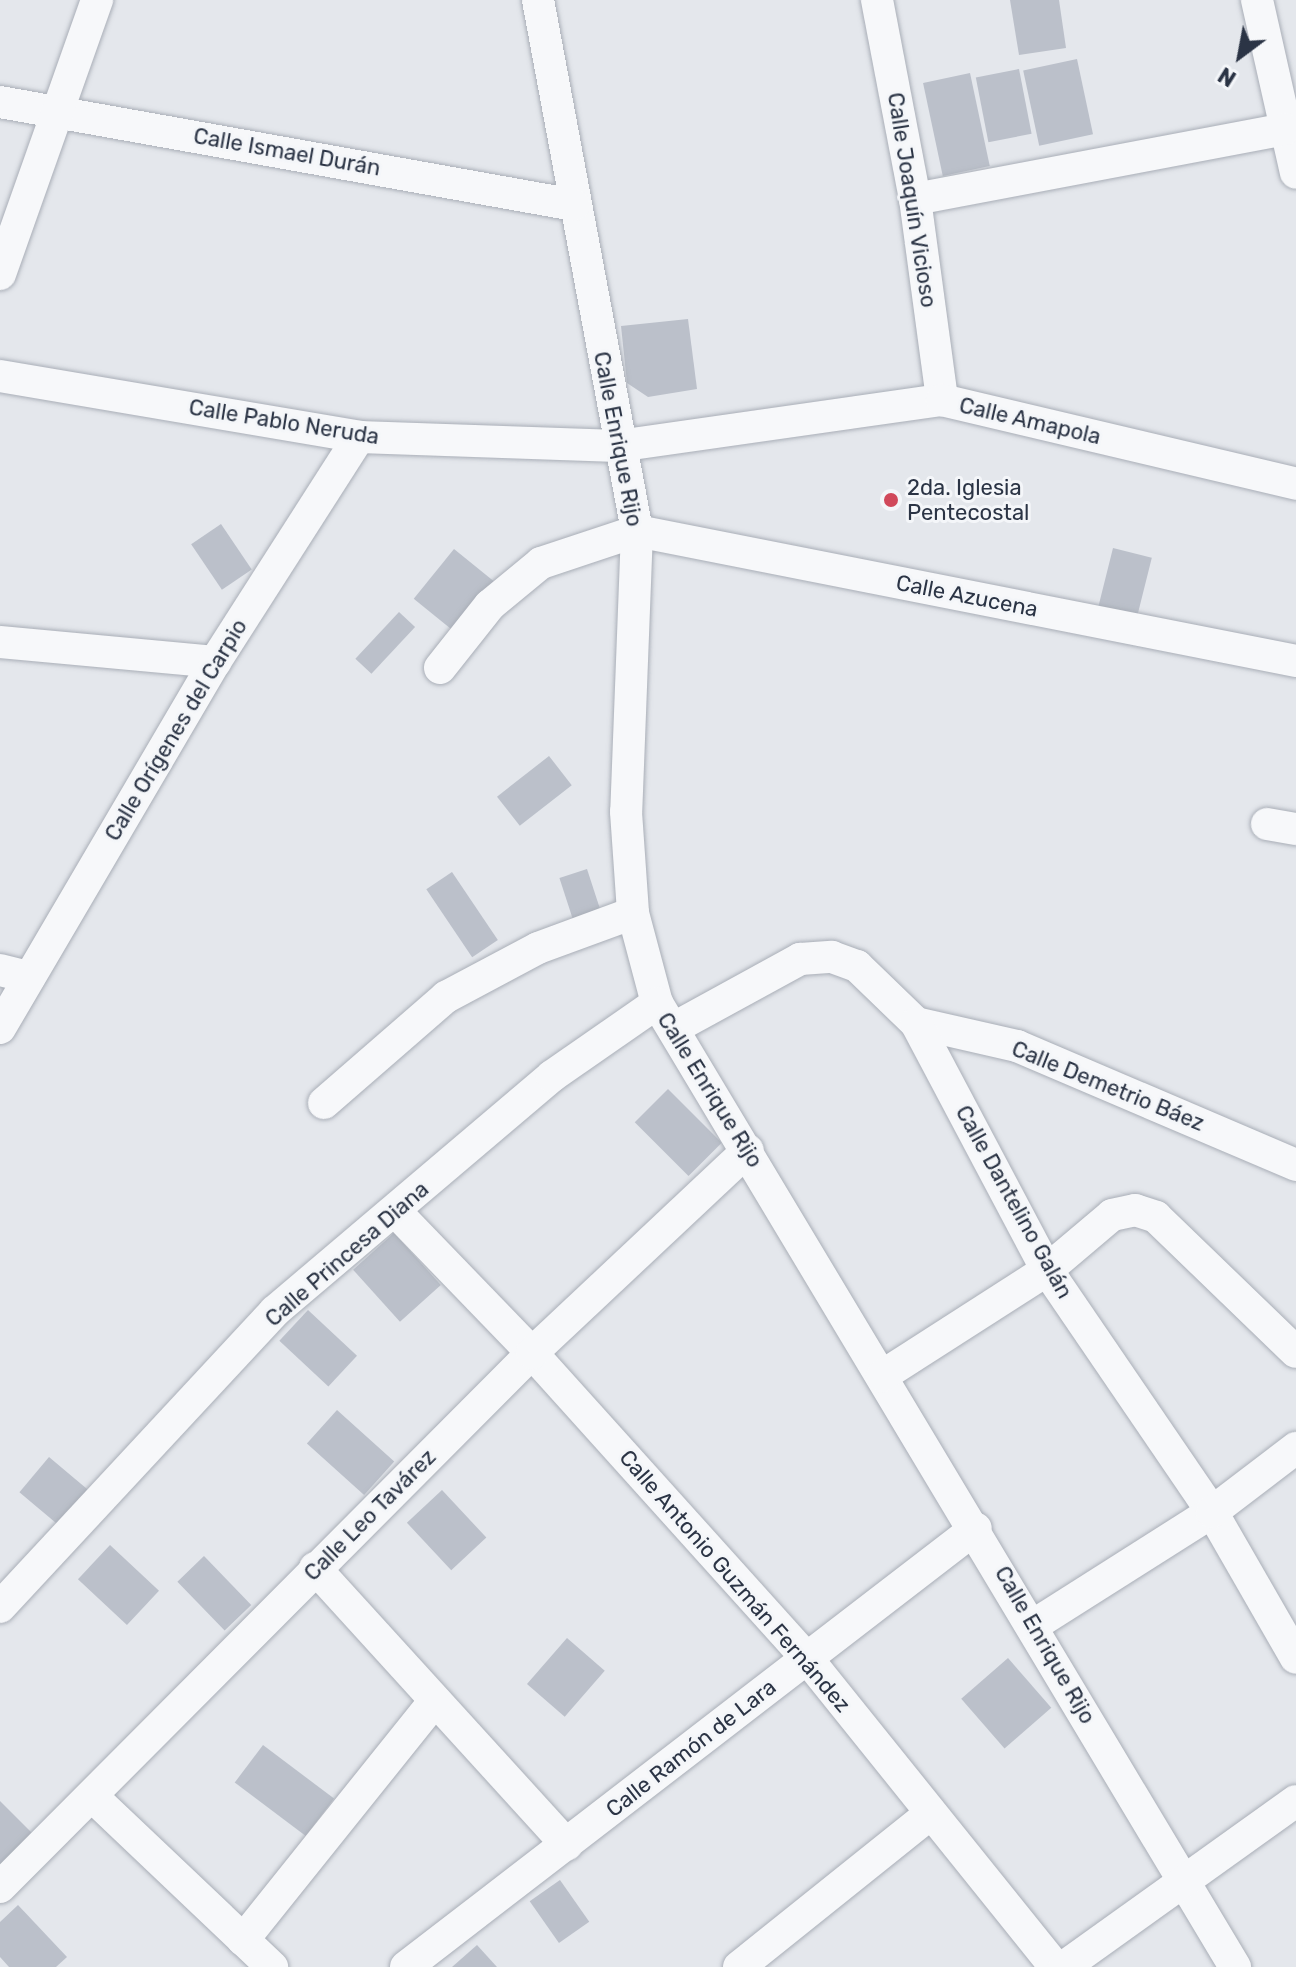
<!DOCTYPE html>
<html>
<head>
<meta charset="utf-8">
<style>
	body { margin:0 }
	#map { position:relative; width:1296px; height:1967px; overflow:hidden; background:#e4e7ec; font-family:Rubik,sans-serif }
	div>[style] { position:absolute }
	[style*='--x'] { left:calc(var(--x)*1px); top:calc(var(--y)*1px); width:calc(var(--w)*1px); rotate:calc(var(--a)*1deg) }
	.building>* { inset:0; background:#bbc0ca; transform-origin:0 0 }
	.roads { filter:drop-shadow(0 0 2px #a9aeb7) drop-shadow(0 0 2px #a9aeb7) }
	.minor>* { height:32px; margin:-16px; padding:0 16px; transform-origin:16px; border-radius:16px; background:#f7f8fa }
	.dots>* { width:22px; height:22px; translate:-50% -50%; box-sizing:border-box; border:4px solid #f4f6f9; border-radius:50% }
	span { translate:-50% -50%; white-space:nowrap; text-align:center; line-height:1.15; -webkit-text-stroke:6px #f4f6f9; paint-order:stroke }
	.street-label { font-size:22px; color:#2b3445 }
	.poi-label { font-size:22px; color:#2b3445 }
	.left { translate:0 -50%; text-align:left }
	.north { position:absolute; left:1200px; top:16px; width:80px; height:80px; -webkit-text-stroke:6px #f4f6f9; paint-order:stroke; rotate:212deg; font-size:22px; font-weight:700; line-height:32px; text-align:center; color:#2b3445 }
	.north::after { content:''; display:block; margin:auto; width:28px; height:36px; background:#2b3445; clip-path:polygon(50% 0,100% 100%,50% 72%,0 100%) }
</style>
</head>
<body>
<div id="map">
	<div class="building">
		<div style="clip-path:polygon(1010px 0,1059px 0,1066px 48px,1019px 55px)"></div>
		<div style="left:1077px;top:59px;width:77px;height:55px;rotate:78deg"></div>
		<div style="left:1019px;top:69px;width:66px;height:44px;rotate:79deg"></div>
		<div style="left:970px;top:73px;width:95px;height:48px;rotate:78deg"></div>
		<div style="clip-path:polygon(688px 319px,697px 389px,648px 397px,627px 383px,621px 326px)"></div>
		<div style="left:221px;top:524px;width:55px;height:36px;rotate:56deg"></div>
		<div style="left:1113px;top:548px;width:40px;height:67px;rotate:14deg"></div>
		<div style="left:454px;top:549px;width:56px;height:64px;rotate:39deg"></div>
		<div style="left:399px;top:612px;width:22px;height:64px;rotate:43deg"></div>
		<div style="left:549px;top:756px;width:37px;height:66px;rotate:52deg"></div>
		<div style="left:587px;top:869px;width:44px;height:29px;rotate:72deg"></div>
		<div style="left:452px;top:872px;width:82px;height:31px;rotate:56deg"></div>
		<div style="left:668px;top:1089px;width:76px;height:47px;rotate:45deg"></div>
		<div style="left:394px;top:1233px;width:70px;height:55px;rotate:48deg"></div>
		<div style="left:308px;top:1310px;width:67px;height:42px;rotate:43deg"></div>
		<div style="left:337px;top:1410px;width:77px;height:45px;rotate:42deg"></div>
		<div style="left:49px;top:1457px;width:52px;height:46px;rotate:40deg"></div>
		<div style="left:442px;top:1490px;width:65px;height:48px;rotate:47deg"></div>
		<div style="left:110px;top:1545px;width:67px;height:47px;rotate:43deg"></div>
		<div style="left:204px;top:1556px;width:68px;height:37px;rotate:46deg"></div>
		<div style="left:567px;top:1638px;width:50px;height:61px;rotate:41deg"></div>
		<div style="left:1008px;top:1658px;width:66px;height:62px;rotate:49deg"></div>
		<div style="left:263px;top:1745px;width:89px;height:47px;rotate:37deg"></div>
		<div style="clip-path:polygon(0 1801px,33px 1834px,0 1867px)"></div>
		<div style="left:560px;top:1880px;width:51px;height:37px;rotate:55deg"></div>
		<div style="clip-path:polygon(18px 1905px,67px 1957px,56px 1967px,9px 1967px,0 1957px,0 1922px)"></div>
		<div style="clip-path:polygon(477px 1945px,497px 1967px,452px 1967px)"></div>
	</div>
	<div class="roads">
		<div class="minor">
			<div style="--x:538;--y:0;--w:540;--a:79.44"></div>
			<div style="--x:637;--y:531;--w:281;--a:92.2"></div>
			<div style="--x:626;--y:812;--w:101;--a:86"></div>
			<div style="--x:633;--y:913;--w:93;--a:75.1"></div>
			<div style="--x:657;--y:1003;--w:1124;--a:59.05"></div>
			<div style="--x:877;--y:0;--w:203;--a:79.2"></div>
			<div style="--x:915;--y:199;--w:203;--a:82.3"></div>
			<div style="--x:1257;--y:0;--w:177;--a:77.3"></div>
			<div style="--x:0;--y:102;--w:583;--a:10.17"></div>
			<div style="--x:915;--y:199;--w:376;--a:-10.7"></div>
			<div style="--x:0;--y:274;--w:291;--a:-70.5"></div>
			<div style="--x:0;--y:376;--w:364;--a:9.6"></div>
			<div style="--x:359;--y:437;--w:259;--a:2"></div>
			<div style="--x:618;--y:446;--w:327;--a:-8.1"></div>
			<div style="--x:942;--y:400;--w:364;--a:13.3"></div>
			<div style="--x:0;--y:642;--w:216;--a:5.3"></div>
			<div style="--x:440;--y:668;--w:80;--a:-51.6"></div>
			<div style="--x:490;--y:605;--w:66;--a:-39.5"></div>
			<div style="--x:541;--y:563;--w:101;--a:-18.4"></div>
			<div style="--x:637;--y:531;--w:672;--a:11.16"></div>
			<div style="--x:1267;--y:824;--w:29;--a:10"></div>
			<div style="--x:0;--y:970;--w:30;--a:14"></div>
			<div style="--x:916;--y:1023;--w:104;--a:12.8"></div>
			<div style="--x:1017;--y:1046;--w:303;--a:23.1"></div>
			<div style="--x:0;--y:1028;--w:424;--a:-59.6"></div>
			<div style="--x:215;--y:662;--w:267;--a:-57.4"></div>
			<div style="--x:674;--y:1028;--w:144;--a:-28.7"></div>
			<div style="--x:800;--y:959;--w:32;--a:-4"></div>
			<div style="--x:832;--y:957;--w:27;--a:20"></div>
			<div style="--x:857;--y:966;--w:82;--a:44"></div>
			<div style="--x:916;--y:1023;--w:280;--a:62.1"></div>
			<div style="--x:1047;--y:1270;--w:293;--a:55.7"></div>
			<div style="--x:1212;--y:1512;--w:168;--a:60.1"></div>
			<div style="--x:324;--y:1103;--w:162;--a:-41"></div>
			<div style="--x:446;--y:997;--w:104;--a:-28"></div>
			<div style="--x:538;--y:948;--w:101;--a:-20.2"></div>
			<div style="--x:396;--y:1212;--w:196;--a:46"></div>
			<div style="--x:532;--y:1353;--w:409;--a:48"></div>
			<div style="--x:806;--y:1657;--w:398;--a:51.2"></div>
			<div style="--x:882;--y:1376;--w:196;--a:-32.7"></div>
			<div style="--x:1047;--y:1270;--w:85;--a:-40.2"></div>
			<div style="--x:1112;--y:1215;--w:24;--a:-12"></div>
			<div style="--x:1135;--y:1210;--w:22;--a:18"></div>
			<div style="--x:1156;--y:1217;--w:194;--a:44"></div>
			<div style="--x:315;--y:1568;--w:374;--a:47.7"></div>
			<div style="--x:0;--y:1607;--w:404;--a:-47.1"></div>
			<div style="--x:275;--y:1311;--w:363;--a:-40.3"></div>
			<div style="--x:552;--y:1076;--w:128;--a:-34.8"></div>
			<div style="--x:1034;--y:1625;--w:211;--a:-32.4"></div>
			<div style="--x:1212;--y:1512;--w:106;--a:-37.3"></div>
			<div style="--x:93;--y:1797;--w:247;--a:43.5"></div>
			<div style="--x:0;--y:1887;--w:754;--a:-45.11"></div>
			<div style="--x:532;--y:1353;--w:296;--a:-43.2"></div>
			<div style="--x:243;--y:1940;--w:307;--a:-51.3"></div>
			<div style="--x:406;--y:1967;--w:719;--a:-37.6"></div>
			<div style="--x:739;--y:1967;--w:246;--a:-38.7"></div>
			<div style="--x:1064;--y:1967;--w:285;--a:-35.6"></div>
		</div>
	</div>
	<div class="dots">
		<div style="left:891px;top:500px;background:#d1495b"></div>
	</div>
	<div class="street-label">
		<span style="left:287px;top:152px;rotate:10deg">Calle Ismael Durán</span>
		<span style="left:912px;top:200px;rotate:81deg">Calle Joaquín Vicioso</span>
		<span style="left:1030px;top:421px;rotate:13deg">Calle Amapola</span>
		<span style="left:284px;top:422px;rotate:9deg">Calle Pablo Neruda</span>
		<span style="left:618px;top:439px;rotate:79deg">Calle Enrique Rijo</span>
		<span style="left:967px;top:596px;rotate:11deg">Calle Azucena</span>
		<span style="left:176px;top:730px;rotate:-59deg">Calle Orígenes del Carpio</span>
		<span style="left:1108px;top:1086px;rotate:22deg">Calle Demetrio Báez</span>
		<span style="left:710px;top:1090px;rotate:58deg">Calle Enrique Rijo</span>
		<span style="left:1014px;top:1202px;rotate:61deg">Calle Dantelino Galán</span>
		<span style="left:347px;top:1254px;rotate:-41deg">Calle Princesa Diana</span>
		<span style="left:370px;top:1515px;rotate:-45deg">Calle Leo Tavárez</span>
		<span style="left:735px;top:1581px;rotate:49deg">Calle Antonio Guzmán Fernández</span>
		<span style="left:1045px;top:1645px;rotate:60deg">Calle Enrique Rijo</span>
		<span style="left:691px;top:1748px;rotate:-38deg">Calle Ramón de Lara</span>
	</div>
	<div class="poi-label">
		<span class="left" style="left:907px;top:500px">2da. Iglesia<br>Pentecostal</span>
	</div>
	<div class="north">N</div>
</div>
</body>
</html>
